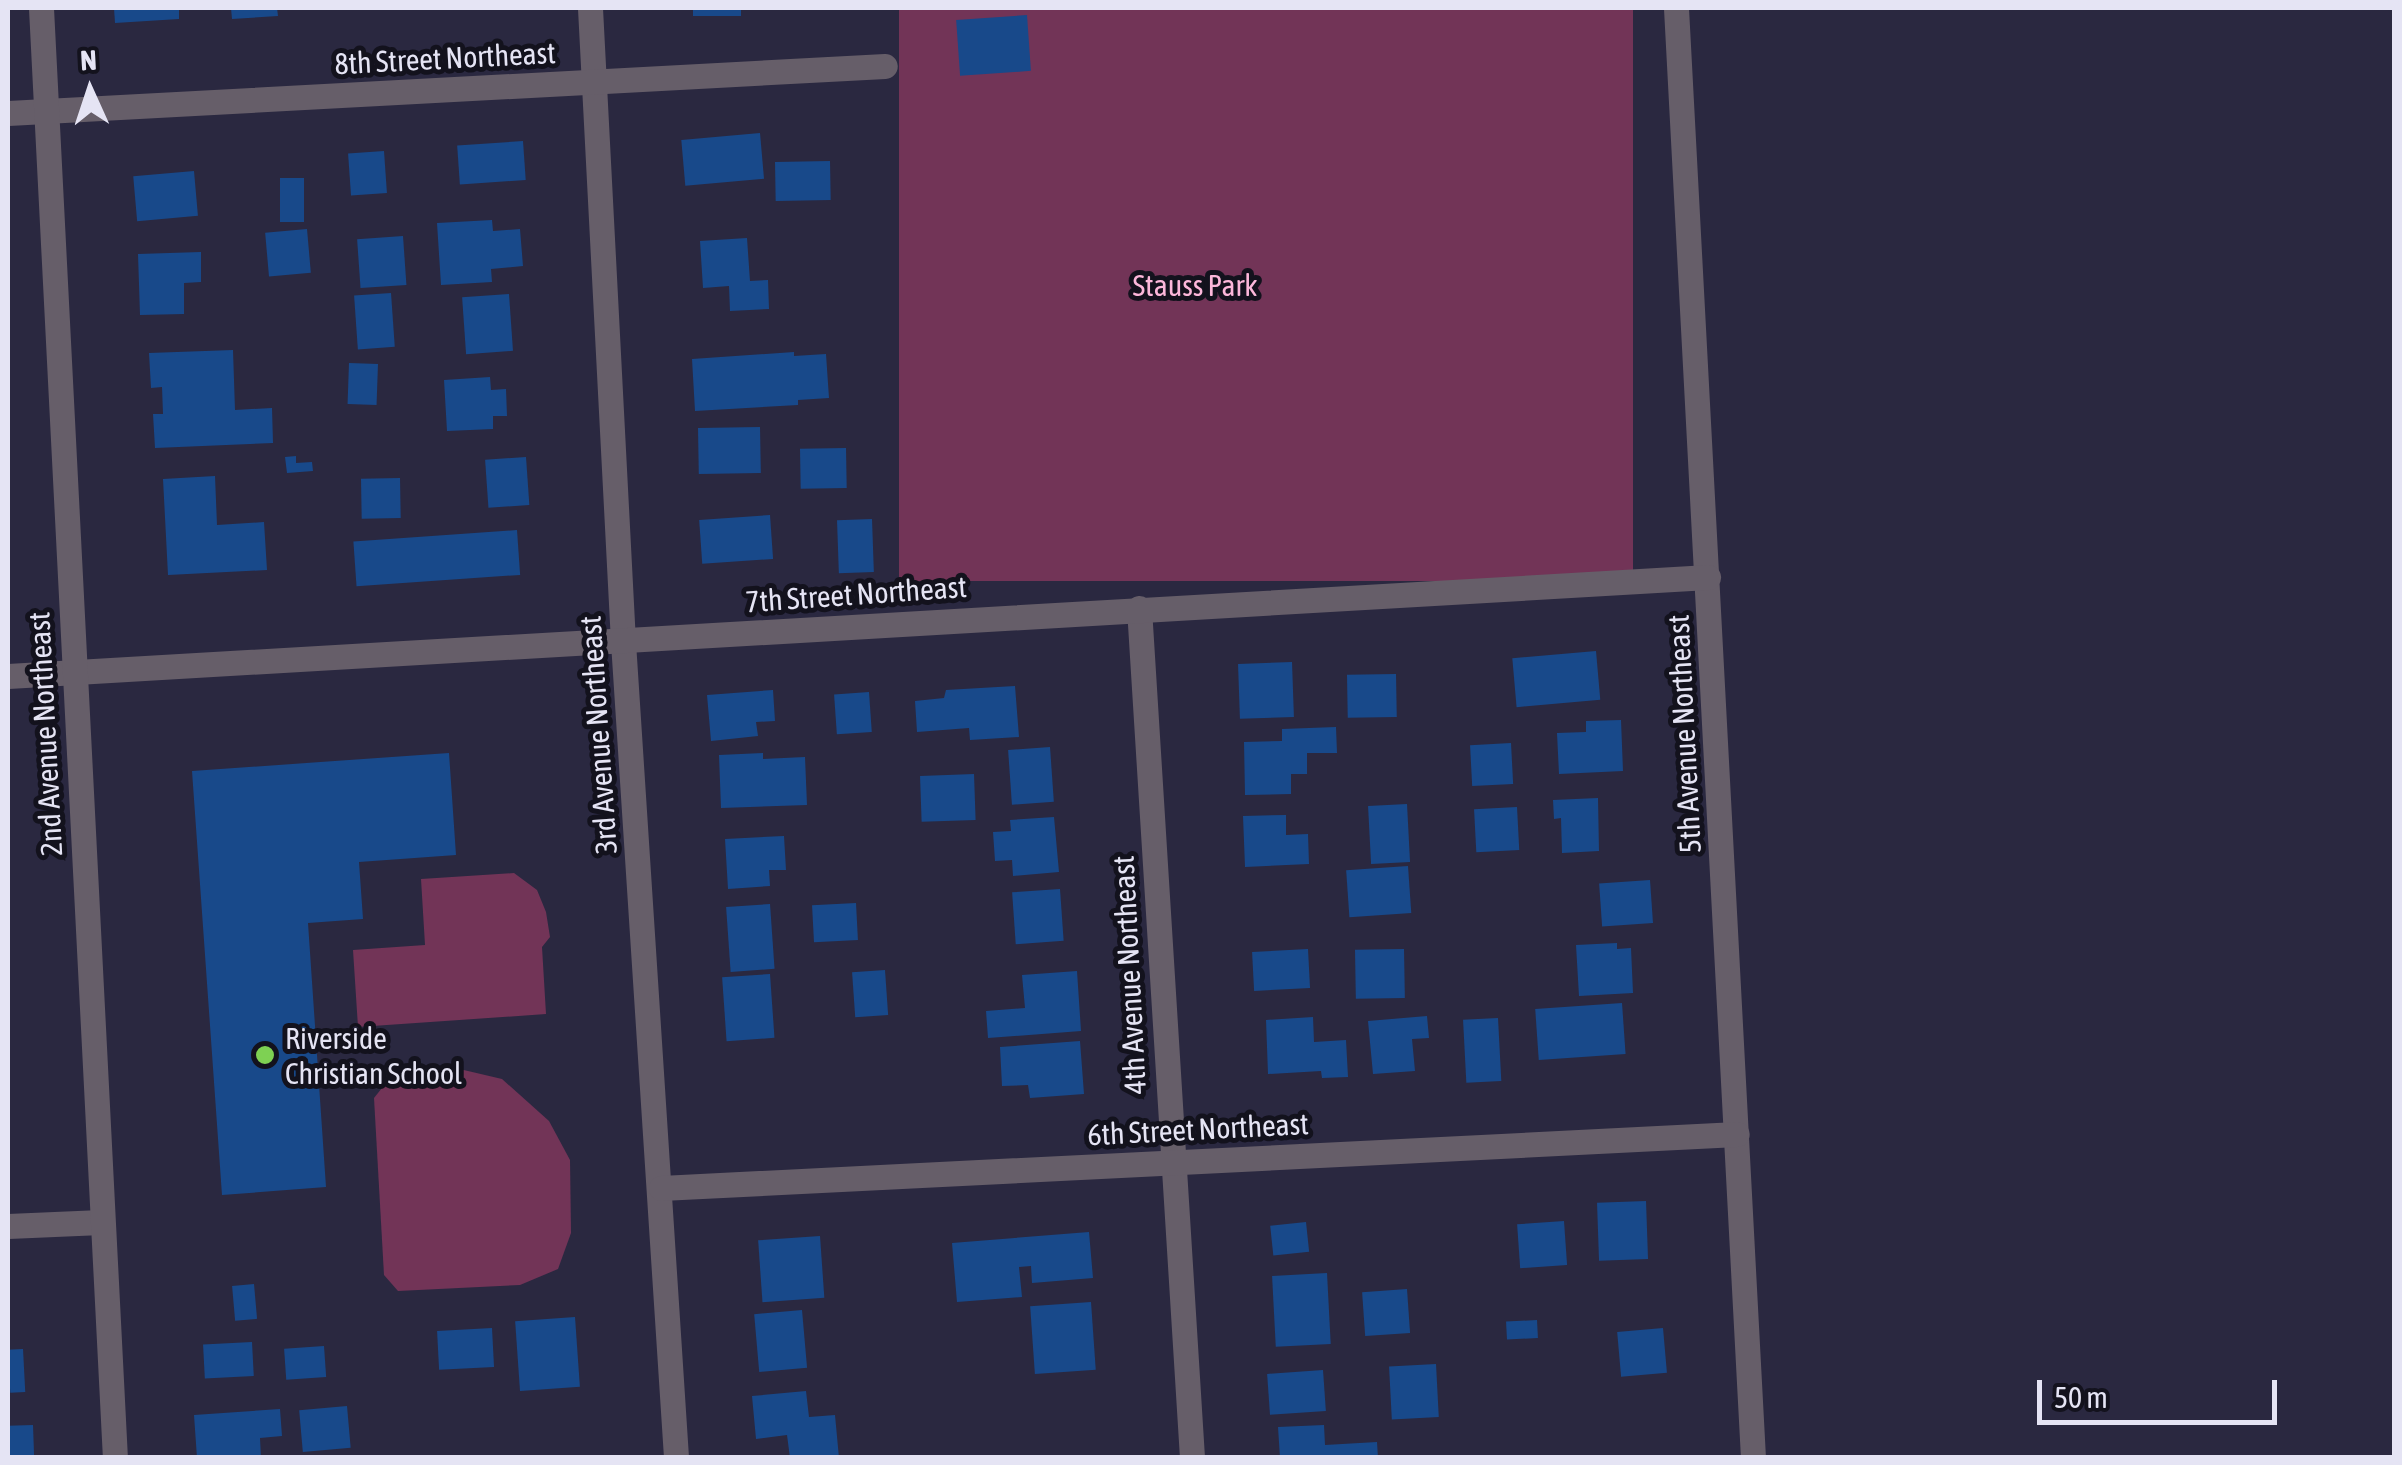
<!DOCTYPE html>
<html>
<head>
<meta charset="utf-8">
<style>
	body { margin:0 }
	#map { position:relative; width:2402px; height:1465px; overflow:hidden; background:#2a2840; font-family:"Asap Condensed",sans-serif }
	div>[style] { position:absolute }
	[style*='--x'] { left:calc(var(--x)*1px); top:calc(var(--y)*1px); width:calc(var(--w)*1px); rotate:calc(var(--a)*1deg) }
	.green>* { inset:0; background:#723457; transform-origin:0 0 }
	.building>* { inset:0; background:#18498a; transform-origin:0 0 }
	.minor>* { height:25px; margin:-12.5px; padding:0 12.5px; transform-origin:12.5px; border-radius:12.5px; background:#665e69 }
	.tertiary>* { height:25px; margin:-12.5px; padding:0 12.5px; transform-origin:12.5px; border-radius:12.5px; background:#665e69 }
	.dots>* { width:28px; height:28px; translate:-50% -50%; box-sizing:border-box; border:5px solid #13121d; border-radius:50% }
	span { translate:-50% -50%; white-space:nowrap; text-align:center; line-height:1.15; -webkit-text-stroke:10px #13121d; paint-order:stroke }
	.street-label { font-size:30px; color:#e5e4f4 }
	.park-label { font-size:30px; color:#fcb7da }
	.poi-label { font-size:30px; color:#e5e4f4 }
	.left { translate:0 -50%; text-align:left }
	.frame { position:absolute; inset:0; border:10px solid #e5e4f4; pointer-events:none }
	.north { position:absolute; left:40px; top:40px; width:100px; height:100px; -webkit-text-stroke:8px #13121d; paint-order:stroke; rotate:357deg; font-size:28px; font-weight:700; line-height:40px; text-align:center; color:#e5e4f4 }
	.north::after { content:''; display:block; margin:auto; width:35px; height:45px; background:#e5e4f4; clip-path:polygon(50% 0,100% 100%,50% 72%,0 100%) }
	.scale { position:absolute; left:2037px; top:1380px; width:240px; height:45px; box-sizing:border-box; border:5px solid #e5e4f4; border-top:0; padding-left:12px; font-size:30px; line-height:35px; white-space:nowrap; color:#e5e4f4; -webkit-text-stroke:8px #13121d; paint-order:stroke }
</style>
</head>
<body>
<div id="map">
	<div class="green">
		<div style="left:899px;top:8px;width:734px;height:573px"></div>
		<div style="clip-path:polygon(514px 873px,537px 890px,546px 912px,550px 937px,542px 947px,546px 1014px,358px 1027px,353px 950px,425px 945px,421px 879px)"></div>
		<div style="clip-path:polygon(401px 1064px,451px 1067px,502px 1079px,549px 1121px,570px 1160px,571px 1233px,558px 1269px,520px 1285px,398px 1291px,384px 1275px,374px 1098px)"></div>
	</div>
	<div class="building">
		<div style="clip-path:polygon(114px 8px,179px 8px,179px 19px,115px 23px)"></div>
		<div style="clip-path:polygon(231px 8px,277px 8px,278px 16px,232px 19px)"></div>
		<div style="left:693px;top:8px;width:48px;height:8px"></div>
		<div style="left:1027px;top:15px;width:56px;height:71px;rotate:86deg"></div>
		<div style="left:760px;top:133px;width:46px;height:79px;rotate:85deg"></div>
		<div style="left:523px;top:141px;width:39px;height:66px;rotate:86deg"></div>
		<div style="left:384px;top:151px;width:42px;height:36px;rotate:86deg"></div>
		<div style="left:830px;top:161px;width:39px;height:55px;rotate:89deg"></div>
		<div style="left:194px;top:171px;width:45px;height:61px;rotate:85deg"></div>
		<div style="left:280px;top:178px;width:24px;height:44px"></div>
		<div style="clip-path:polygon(492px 220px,493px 231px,520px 229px,523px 266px,491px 269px,492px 282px,441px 285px,437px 223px)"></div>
		<div style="left:307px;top:229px;width:44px;height:42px;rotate:85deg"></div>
		<div style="left:403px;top:236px;width:49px;height:46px;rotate:86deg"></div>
		<div style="clip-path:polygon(747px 238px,750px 281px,768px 280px,769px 309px,730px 311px,729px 286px,703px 288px,700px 241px)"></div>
		<div style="clip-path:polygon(201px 252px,201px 282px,184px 283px,184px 314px,140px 315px,138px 254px)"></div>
		<div style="left:391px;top:293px;width:54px;height:37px;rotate:86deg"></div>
		<div style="left:509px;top:294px;width:57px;height:47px;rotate:86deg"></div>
		<div style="clip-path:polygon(233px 350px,235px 410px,272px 408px,273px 443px,155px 448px,153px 414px,163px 414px,162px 387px,151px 388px,149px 353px)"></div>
		<div style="clip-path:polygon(794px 352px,794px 356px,826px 354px,829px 398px,798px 400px,798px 405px,695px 411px,692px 359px)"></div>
		<div style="left:349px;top:363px;width:29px;height:41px;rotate:2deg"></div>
		<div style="clip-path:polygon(490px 377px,491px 390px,506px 389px,507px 416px,493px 416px,493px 429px,447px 431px,444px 380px)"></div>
		<div style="left:760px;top:427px;width:46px;height:62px;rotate:89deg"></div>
		<div style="left:846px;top:448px;width:40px;height:46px;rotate:89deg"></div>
		<div style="clip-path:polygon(296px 456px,296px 463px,312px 462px,313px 471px,287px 473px,285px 457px)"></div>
		<div style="left:526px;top:457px;width:48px;height:41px;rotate:86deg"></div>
		<div style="clip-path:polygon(215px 476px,217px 525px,264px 522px,267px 570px,168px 575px,163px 479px)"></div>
		<div style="left:400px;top:478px;width:40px;height:39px;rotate:89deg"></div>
		<div style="left:770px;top:515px;width:44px;height:71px;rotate:86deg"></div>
		<div style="left:872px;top:519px;width:53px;height:35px;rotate:88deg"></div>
		<div style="left:517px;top:530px;width:45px;height:164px;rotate:86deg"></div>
		<div style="left:1596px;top:651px;width:49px;height:84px;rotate:85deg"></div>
		<div style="left:1292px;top:662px;width:55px;height:54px;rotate:88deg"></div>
		<div style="left:1396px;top:674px;width:43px;height:49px;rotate:89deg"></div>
		<div style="clip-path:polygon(1015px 686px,1019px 737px,970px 740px,969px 728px,917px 732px,915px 701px,944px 698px,946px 690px)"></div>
		<div style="clip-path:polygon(773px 690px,775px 721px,756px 722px,758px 736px,711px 741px,707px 695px)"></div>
		<div style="left:869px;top:692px;width:40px;height:35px;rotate:86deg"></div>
		<div style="clip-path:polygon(1621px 720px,1623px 771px,1559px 774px,1557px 733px,1586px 732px,1586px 721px)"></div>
		<div style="clip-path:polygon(1336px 727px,1337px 753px,1307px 753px,1307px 774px,1291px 774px,1291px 794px,1245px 795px,1244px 742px,1282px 741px,1282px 729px)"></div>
		<div style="left:1511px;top:743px;width:41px;height:41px;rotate:87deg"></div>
		<div style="left:1050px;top:747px;width:55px;height:42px;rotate:86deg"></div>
		<div style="clip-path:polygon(449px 753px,456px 855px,359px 862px,363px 919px,308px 923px,326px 1187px,222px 1195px,192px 771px)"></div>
		<div style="clip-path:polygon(763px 753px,763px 759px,805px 757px,807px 805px,721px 808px,719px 755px)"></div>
		<div style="left:974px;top:774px;width:46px;height:54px;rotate:88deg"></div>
		<div style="clip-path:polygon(1598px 798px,1599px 851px,1562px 853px,1561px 818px,1554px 819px,1553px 800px)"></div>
		<div style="left:1407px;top:804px;width:58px;height:39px;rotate:87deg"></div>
		<div style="left:1517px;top:807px;width:43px;height:43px;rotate:87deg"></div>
		<div style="clip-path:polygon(1286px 815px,1286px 835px,1308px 834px,1309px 864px,1245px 867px,1243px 816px)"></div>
		<div style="clip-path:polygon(1054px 817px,1059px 872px,1013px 876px,1012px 860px,995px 861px,993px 832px,1011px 831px,1010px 820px)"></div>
		<div style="clip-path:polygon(784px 836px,786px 870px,769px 870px,770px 886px,728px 889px,725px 839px)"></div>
		<div style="left:1408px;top:866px;width:47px;height:62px;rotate:86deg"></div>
		<div style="left:1650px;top:880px;width:43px;height:51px;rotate:86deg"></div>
		<div style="left:1060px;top:889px;width:52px;height:48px;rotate:86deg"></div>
		<div style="left:856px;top:903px;width:37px;height:44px;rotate:87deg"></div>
		<div style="left:770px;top:904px;width:65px;height:44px;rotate:86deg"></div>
		<div style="clip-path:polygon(1617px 943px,1617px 949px,1631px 948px,1633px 993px,1579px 996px,1576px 945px)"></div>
		<div style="left:1308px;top:949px;width:39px;height:56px;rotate:87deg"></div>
		<div style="left:1404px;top:949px;width:49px;height:49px;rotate:89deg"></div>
		<div style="left:885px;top:970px;width:45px;height:33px;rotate:86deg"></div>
		<div style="clip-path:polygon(1077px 971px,1081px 1031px,988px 1038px,986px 1011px,1025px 1008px,1022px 975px)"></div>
		<div style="left:770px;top:974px;width:64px;height:48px;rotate:86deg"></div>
		<div style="left:1622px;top:1003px;width:51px;height:87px;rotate:86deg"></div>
		<div style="clip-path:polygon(1427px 1016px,1429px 1038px,1412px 1039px,1415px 1071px,1373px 1074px,1368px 1021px)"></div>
		<div style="clip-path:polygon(1313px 1017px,1314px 1042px,1346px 1040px,1348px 1077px,1322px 1078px,1321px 1071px,1268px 1074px,1266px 1020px)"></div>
		<div style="left:1498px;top:1018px;width:63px;height:35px;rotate:87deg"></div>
		<div style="clip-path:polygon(1080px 1041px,1084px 1094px,1030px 1098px,1028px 1085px,1002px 1086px,1000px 1047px)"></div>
		<div style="left:1646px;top:1201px;width:58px;height:49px;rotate:88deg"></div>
		<div style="left:1564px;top:1221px;width:44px;height:47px;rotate:86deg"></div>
		<div style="left:1306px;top:1222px;width:30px;height:36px;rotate:84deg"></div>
		<div style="clip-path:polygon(1089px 1232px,1093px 1278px,1032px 1283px,1031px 1266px,1019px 1267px,1022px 1297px,957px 1302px,952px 1243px)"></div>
		<div style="left:820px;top:1236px;width:62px;height:62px;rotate:86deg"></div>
		<div style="left:1327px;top:1273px;width:71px;height:55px;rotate:87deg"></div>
		<div style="left:254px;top:1284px;width:35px;height:22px;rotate:85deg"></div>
		<div style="left:1407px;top:1289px;width:44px;height:45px;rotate:86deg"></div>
		<div style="left:1091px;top:1302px;width:68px;height:61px;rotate:86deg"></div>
		<div style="left:802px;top:1310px;width:58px;height:48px;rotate:85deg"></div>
		<div style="left:575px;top:1317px;width:70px;height:60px;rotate:86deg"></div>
		<div style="left:1537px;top:1320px;width:18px;height:31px;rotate:87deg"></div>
		<div style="left:492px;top:1328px;width:39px;height:55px;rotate:87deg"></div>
		<div style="left:1663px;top:1328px;width:45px;height:46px;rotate:85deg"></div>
		<div style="left:252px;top:1342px;width:34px;height:49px;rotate:87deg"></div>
		<div style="left:324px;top:1346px;width:31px;height:40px;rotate:86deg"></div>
		<div style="left:23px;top:1349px;width:43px;height:15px;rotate:87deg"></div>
		<div style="left:1436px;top:1364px;width:53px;height:47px;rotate:87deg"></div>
		<div style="left:1323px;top:1370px;width:41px;height:56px;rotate:86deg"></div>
		<div style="clip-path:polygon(806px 1391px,809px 1417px,835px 1415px,839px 1458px,790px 1458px,787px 1435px,756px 1439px,752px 1396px)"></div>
		<div style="left:347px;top:1406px;width:42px;height:48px;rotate:85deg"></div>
		<div style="clip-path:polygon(280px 1409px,282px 1436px,260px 1438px,261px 1458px,197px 1458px,194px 1415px)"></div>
		<div style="left:33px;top:1425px;width:33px;height:25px;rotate:88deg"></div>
		<div style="clip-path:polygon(1324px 1425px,1325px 1445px,1377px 1442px,1378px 1458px,1280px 1458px,1278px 1427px)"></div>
	</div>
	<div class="minor">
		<div style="--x:590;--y:8;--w:635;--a:87.02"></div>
		<div style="--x:623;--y:642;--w:818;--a:86.28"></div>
		<div style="--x:1676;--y:8;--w:1452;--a:86.96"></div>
		<div style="--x:8;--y:113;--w:878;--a:-3.07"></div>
		<div style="--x:1139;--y:608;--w:852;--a:86.43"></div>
		<div style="--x:8;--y:676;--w:1703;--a:-3.33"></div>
		<div style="--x:661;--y:1188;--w:1077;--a:-2.87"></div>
		<div style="--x:8;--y:1226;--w:93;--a:-2.5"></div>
	</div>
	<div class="tertiary">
		<div style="--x:41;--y:8;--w:1452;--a:87.08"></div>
	</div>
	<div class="dots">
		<div style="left:265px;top:1055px;background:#7ed153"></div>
	</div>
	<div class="street-label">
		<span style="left:445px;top:58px;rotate:-3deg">8th Street Northeast</span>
		<span style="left:856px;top:594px;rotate:-4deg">7th Street Northeast</span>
		<span style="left:45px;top:734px;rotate:-93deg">2nd Avenue Northeast</span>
		<span style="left:1684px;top:734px;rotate:-93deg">5th Avenue Northeast</span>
		<span style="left:598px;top:735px;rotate:-94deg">3rd Avenue Northeast</span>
		<span style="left:1129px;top:975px;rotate:-93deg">4th Avenue Northeast</span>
		<span style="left:1198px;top:1129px;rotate:-3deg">6th Street Northeast</span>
	</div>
	<div class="park-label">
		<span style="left:1195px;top:285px">Stauss Park</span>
	</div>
	<div class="poi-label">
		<span class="left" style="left:285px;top:1055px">Riverside<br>Christian School</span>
	</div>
	<div class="frame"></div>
	<div class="north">N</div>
	<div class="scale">50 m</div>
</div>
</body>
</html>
